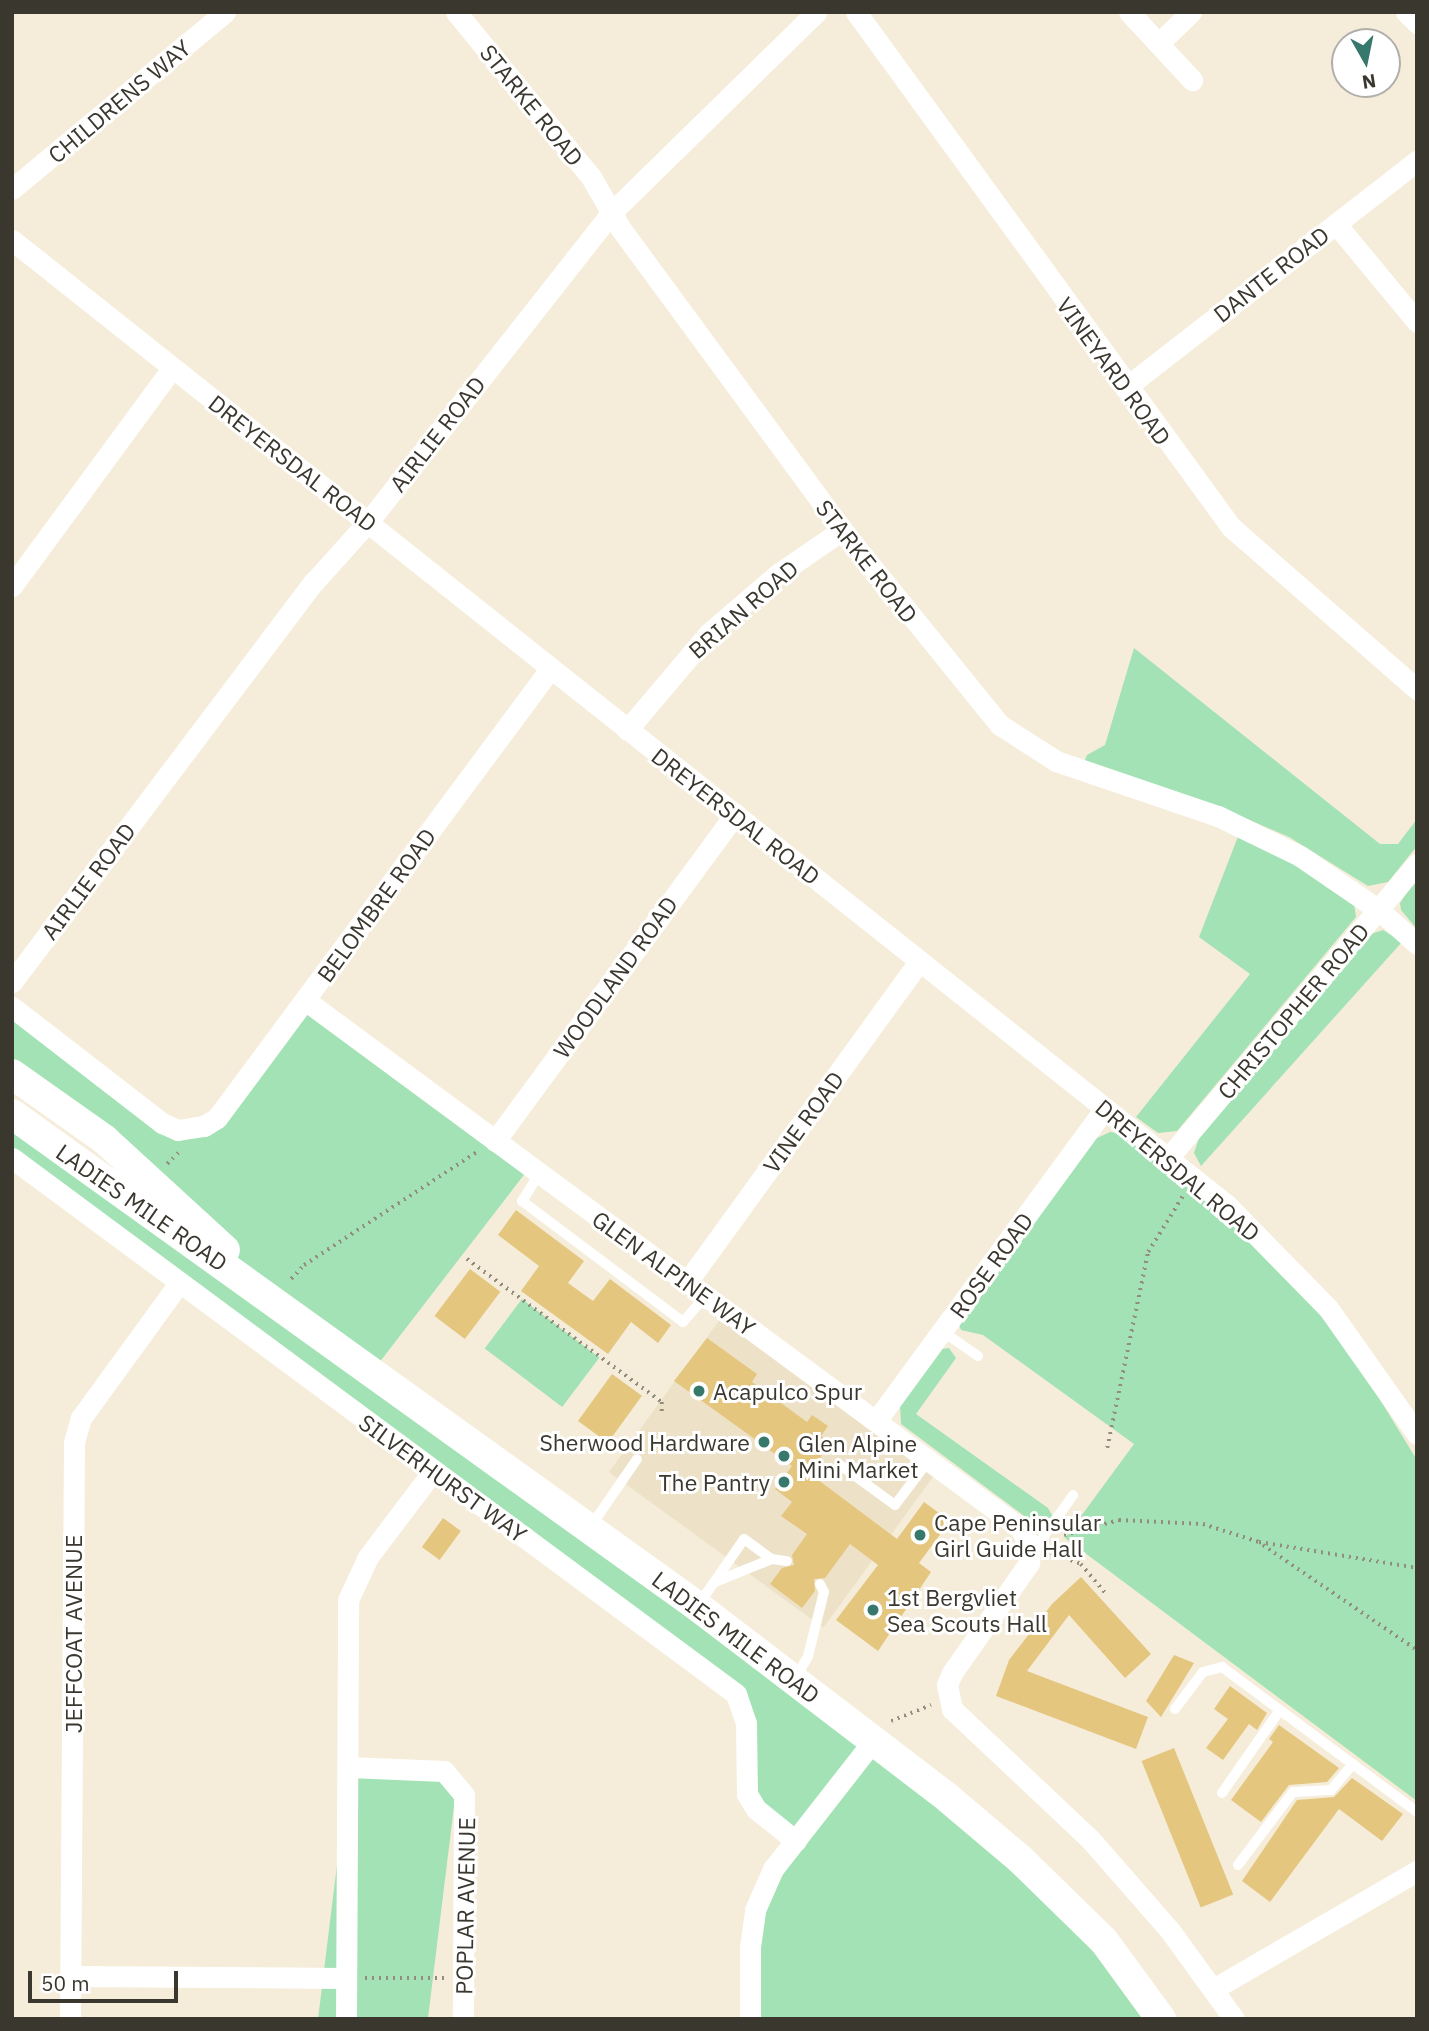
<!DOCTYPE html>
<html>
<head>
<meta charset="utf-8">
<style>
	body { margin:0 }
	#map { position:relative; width:1429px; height:2031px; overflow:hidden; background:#f5edda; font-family:"IBM Plex Sans",sans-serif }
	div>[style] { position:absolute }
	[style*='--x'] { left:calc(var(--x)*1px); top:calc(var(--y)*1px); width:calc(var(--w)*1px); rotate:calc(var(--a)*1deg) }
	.built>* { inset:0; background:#ede2c8; transform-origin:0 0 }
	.green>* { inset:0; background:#a2e2b4; transform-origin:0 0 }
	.building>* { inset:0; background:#e4c67f; transform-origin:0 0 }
	.path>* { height:3.5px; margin-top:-1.75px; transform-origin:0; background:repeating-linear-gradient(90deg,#938d80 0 2px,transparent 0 7px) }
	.lane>* { height:10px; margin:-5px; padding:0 5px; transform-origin:5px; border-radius:5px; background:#fff }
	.street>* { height:21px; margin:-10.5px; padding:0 10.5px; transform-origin:10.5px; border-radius:10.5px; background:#fff }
	.secondary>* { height:30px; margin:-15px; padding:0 15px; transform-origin:15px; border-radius:15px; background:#fff }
	.dots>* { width:19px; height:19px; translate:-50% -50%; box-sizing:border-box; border:4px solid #fff; border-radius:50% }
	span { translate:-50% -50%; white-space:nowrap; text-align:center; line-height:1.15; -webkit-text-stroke:6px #fff; paint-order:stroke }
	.street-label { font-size:23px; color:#3a372f }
	.poi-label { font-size:23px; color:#3a372f }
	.left { translate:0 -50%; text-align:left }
	.right { translate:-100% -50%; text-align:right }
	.frame { position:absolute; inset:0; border:14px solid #3a372f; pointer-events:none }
	.north { position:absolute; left:1331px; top:28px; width:70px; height:70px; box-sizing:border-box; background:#fff; border:2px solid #b0afac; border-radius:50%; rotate:171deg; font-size:19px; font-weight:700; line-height:28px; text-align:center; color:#3a372f }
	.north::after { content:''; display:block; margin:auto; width:24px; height:32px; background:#36796c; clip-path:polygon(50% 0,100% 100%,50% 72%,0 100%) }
	.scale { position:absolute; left:28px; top:1971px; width:150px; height:32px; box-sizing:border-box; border:4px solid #3a372f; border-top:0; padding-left:9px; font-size:21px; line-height:24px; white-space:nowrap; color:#3a372f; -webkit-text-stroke:5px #fff; paint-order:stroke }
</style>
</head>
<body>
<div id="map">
	<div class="built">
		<div style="left:726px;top:1311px;width:265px;height:199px;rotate:36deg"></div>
	</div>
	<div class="green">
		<div style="clip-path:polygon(1134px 648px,1380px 844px,1398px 844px,1417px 819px,1417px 846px,1388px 882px,1368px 886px,1289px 837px,1222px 808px,1084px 763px,1087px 755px,1105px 745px)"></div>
		<div style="clip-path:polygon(1239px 834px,1296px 863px,1354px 903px,1356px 917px,1177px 1131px,1158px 1133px,1136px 1117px,1250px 974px,1199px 937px)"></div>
		<div style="clip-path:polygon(1417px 878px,1417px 929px,1401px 910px,1400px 903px)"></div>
		<div style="clip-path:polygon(1383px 930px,1402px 942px,1201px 1166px,1194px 1153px,1200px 1135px,1368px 935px)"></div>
		<div style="clip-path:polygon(305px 1000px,530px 1167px,372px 1372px,949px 1799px,1161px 2019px,750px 2019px,750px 1947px,796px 1841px,756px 1809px,744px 1708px,12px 1158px,12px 1114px,267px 1296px,12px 1074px,12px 1007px,162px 1123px,204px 1126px)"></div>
		<div style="clip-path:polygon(1110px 1132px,1125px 1134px,1255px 1241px,1319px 1311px,1360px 1367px,1417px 1460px,1417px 1801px,1065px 1538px,1134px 1444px,983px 1335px,961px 1330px,959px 1325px,1095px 1139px)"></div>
		<div style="left:522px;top:1299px;width:97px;height:62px;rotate:37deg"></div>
		<div style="clip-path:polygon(949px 1348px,956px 1358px,916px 1414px,1048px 1508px,1052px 1515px,1047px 1525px,1035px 1524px,901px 1424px,900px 1406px,941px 1349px)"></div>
		<div style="left:349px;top:1767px;width:109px;height:252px;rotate:7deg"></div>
	</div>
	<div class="building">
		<div style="clip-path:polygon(516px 1210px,584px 1261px,568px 1283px,593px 1301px,610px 1279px,671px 1325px,658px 1343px,631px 1322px,608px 1354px,521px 1291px,539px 1266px,498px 1235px)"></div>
		<div style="left:470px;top:1269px;width:38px;height:59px;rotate:37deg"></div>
		<div style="clip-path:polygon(707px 1338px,757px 1374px,752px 1382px,807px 1422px,812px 1415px,828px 1426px,821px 1436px,831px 1443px,809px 1473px,897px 1539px,924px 1502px,950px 1521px,919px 1563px,931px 1572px,878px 1651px,836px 1620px,878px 1565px,850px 1544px,825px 1578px,814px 1579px,815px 1591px,802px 1608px,770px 1584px,782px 1568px,794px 1565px,792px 1555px,807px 1534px,781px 1516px,792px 1502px,775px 1489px,792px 1466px,674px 1381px)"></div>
		<div style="left:612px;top:1374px;width:37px;height:58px;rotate:36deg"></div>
		<div style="left:443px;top:1518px;width:22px;height:36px;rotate:36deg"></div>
		<div style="clip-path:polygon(1081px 1577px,1151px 1654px,1125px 1678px,1069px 1615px,1027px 1671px,1148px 1717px,1136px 1749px,996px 1696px,1009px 1660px,1052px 1604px)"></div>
		<div style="clip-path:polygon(1174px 1655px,1194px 1663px,1161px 1717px,1146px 1701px)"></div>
		<div style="clip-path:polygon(1230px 1686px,1267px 1713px,1257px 1730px,1249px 1724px,1223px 1760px,1206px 1748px,1228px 1719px,1214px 1709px)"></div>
		<div style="clip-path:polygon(1279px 1725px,1339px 1768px,1327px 1782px,1289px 1785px,1261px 1822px,1231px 1800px,1273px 1742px,1269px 1739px)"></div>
		<div style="left:1174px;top:1748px;width:158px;height:35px;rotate:68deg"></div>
		<div style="clip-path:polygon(1352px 1778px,1403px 1814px,1382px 1841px,1339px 1809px,1270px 1902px,1242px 1881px,1297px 1800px,1334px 1797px)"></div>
	</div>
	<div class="path">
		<div style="--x:167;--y:1164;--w:20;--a:-45"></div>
		<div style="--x:467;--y:1259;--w:242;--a:36.3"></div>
		<div style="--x:662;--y:1402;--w:13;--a:90"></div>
		<div style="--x:291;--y:1279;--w:19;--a:-47"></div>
		<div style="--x:304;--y:1265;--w:207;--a:-33.2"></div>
		<div style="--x:1107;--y:1448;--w:200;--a:-78.2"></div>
		<div style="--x:1148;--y:1252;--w:68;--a:-58.2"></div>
		<div style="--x:1064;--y:1535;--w:57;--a:-15.3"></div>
		<div style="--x:1119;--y:1520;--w:84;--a:2.7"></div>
		<div style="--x:1203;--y:1524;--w:59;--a:17.8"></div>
		<div style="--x:1259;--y:1542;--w:160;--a:9.3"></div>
		<div style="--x:1263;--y:1545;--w:186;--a:34.3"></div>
		<div style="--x:1051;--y:1553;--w:32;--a:20"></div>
		<div style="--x:1081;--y:1564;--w:39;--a:50"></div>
		<div style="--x:891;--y:1721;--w:43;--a:-21.8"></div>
		<div style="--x:365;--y:1978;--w:80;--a:0"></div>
	</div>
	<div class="lane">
		<div style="--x:539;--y:1174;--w:32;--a:122"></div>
		<div style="--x:522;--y:1201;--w:201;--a:36.9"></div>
		<div style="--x:683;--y:1322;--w:35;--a:-49"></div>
		<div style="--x:942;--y:1331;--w:44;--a:34.8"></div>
		<div style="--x:840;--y:1465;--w:68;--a:36"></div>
		<div style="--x:895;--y:1505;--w:56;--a:-52.9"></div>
		<div style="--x:591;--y:1526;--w:81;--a:-55.5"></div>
		<div style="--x:1032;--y:1553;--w:71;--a:-54.7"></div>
		<div style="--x:715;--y:1582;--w:61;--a:-22"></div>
		<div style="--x:772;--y:1559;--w:15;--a:8"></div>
		<div style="--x:699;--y:1604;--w:79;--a:-55.3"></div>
		<div style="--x:744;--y:1539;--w:34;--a:36"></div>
		<div style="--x:796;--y:1677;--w:24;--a:-60"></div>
		<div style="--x:808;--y:1656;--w:66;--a:-76"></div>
		<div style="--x:824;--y:1592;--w:9;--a:-117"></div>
		<div style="--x:1175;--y:1709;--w:46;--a:-52.9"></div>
		<div style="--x:1203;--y:1672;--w:20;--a:-15"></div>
		<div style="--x:1222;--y:1667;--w:243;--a:36.6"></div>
		<div style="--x:1222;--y:1793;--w:101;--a:-55.1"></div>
		<div style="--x:1238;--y:1865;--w:91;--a:-53"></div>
		<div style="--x:1293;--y:1792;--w:38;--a:-3"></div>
		<div style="--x:1331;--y:1790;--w:34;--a:-50"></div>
	</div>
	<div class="street">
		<div style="--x:456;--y:12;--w:213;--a:50.7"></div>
		<div style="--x:591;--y:177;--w:60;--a:60"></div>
		<div style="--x:621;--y:229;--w:373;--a:53.7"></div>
		<div style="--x:842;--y:530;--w:251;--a:51"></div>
		<div style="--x:1000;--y:725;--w:67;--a:32.7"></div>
		<div style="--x:1056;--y:761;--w:171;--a:18.8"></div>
		<div style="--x:1218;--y:816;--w:91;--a:26"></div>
		<div style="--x:1300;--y:856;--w:96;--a:34.4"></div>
		<div style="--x:1379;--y:910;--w:51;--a:41.8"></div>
		<div style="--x:856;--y:12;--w:637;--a:53.94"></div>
		<div style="--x:1231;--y:527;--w:247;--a:41.1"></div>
		<div style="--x:1129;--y:12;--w:93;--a:47.2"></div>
		<div style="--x:1406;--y:12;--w:16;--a:45"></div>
		<div style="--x:1159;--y:43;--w:45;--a:-44.1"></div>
		<div style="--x:12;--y:189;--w:277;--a:-39.7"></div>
		<div style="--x:1336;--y:224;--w:127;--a:50.4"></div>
		<div style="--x:12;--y:240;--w:1552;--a:38.46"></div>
		<div style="--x:1227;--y:1205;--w:144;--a:45.6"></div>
		<div style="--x:1328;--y:1308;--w:154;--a:54.8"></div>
		<div style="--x:1125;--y:388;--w:370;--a:-37.9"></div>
		<div style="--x:12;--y:586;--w:270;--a:-53.7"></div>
		<div style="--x:627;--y:730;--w:126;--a:-49.8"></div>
		<div style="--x:708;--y:634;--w:92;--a:-40.6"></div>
		<div style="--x:778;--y:574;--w:78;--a:-34.5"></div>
		<div style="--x:12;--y:982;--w:500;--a:-53"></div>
		<div style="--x:313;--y:583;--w:82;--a:-48"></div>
		<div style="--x:368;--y:522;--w:395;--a:-51.8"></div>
		<div style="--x:612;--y:212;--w:286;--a:-44.4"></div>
		<div style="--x:305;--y:1000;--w:889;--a:36.44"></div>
		<div style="--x:1020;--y:1528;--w:21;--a:61"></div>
		<div style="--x:1030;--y:1546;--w:17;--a:93"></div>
		<div style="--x:1029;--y:1563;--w:134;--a:125"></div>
		<div style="--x:952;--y:1673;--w:13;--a:113"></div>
		<div style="--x:947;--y:1685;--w:25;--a:78"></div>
		<div style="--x:952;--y:1709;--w:190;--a:43.3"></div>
		<div style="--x:1090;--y:1839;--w:123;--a:48.9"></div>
		<div style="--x:1171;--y:1932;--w:107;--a:54.1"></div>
		<div style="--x:12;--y:1007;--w:190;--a:37.7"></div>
		<div style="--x:162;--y:1123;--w:17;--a:24"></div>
		<div style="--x:178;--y:1130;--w:26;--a:-9"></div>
		<div style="--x:204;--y:1126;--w:15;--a:-32"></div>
		<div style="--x:217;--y:1118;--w:559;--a:-53.44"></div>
		<div style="--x:495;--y:1141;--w:406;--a:-53.7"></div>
		<div style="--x:1169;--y:1157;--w:384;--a:-49.8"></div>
		<div style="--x:12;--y:1158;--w:901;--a:36.51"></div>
		<div style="--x:736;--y:1694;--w:31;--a:71"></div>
		<div style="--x:746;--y:1723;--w:71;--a:89.2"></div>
		<div style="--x:747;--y:1794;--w:17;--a:59"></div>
		<div style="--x:756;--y:1809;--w:51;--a:38.7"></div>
		<div style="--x:687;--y:1282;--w:396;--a:-54.1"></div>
		<div style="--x:876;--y:1421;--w:388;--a:-53.8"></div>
		<div style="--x:349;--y:1767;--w:95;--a:2.4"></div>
		<div style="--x:444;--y:1771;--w:31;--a:50"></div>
		<div style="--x:464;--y:1795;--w:224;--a:90.3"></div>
		<div style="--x:71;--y:1976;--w:275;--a:0.4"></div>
		<div style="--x:1215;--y:1988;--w:233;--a:-30.1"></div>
		<div style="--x:70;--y:2019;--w:577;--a:-89.6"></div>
		<div style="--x:74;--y:1442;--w:25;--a:-74"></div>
		<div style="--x:81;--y:1418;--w:167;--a:-54"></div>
		<div style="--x:346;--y:2019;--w:419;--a:-89.7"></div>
		<div style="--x:348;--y:1600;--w:47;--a:-65.1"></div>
		<div style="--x:368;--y:1557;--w:108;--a:-52.9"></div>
		<div style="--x:750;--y:2019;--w:72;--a:-90"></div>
		<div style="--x:750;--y:1947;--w:37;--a:-82"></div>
		<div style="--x:755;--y:1910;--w:45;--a:-66.3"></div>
		<div style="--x:773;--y:1869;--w:162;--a:-52"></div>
	</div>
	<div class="secondary">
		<div style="--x:12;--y:1074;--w:113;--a:35.2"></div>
		<div style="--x:104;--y:1139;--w:164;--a:42.5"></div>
		<div style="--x:12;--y:1114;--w:843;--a:35.69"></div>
		<div style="--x:697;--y:1606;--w:317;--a:37.4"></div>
		<div style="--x:949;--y:1799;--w:93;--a:40.2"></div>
		<div style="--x:1020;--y:1859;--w:117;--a:44.3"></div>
		<div style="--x:1104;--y:1941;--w:97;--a:53.8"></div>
	</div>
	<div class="dots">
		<div style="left:699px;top:1391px;background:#36796c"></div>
		<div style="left:764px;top:1442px;background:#36796c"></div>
		<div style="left:784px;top:1456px;background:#36796c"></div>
		<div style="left:784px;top:1482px;background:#36796c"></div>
		<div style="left:920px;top:1535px;background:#36796c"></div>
		<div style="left:873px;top:1610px;background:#36796c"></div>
	</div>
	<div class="street-label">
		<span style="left:119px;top:101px;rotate:-40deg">CHILDRENS WAY</span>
		<span style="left:532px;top:105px;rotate:51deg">STARKE ROAD</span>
		<span style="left:1271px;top:274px;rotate:-38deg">DANTE ROAD</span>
		<span style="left:1114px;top:371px;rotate:54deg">VINEYARD ROAD</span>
		<span style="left:437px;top:434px;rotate:-52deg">AIRLIE ROAD</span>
		<span style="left:293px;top:463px;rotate:38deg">DREYERSDAL ROAD</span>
		<span style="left:867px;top:561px;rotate:52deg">STARKE ROAD</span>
		<span style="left:743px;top:609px;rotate:-41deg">BRIAN ROAD</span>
		<span style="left:736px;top:816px;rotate:38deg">DREYERSDAL ROAD</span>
		<span style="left:88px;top:881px;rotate:-53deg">AIRLIE ROAD</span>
		<span style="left:376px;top:905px;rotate:-54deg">BELOMBRE ROAD</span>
		<span style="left:615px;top:977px;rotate:-54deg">WOODLAND ROAD</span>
		<span style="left:1293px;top:1011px;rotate:-50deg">CHRISTOPHER ROAD</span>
		<span style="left:803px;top:1122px;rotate:-54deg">VINE ROAD</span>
		<span style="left:1178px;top:1170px;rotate:40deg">DREYERSDAL ROAD</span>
		<span style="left:142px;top:1207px;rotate:35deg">LADIES MILE ROAD</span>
		<span style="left:991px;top:1265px;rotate:-54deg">ROSE ROAD</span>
		<span style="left:674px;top:1273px;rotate:36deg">GLEN ALPINE WAY</span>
		<span style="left:443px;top:1478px;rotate:36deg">SILVERHURST WAY</span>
		<span style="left:73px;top:1634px;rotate:-90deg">JEFFCOAT AVENUE</span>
		<span style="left:736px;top:1637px;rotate:37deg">LADIES MILE ROAD</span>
		<span style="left:465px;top:1906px;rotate:-89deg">POPLAR AVENUE</span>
	</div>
	<div class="poi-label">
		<span class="left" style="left:713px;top:1391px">Acapulco Spur</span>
		<span class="right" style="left:750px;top:1442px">Sherwood Hardware</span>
		<span class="left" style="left:798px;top:1456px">Glen Alpine<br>Mini Market</span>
		<span class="right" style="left:770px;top:1482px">The Pantry</span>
		<span class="left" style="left:934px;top:1535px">Cape Peninsular<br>Girl Guide Hall</span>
		<span class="left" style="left:887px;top:1610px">1st Bergvliet<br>Sea Scouts Hall</span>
	</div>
	<div class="frame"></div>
	<div class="north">N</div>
	<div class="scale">50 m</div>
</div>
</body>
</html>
